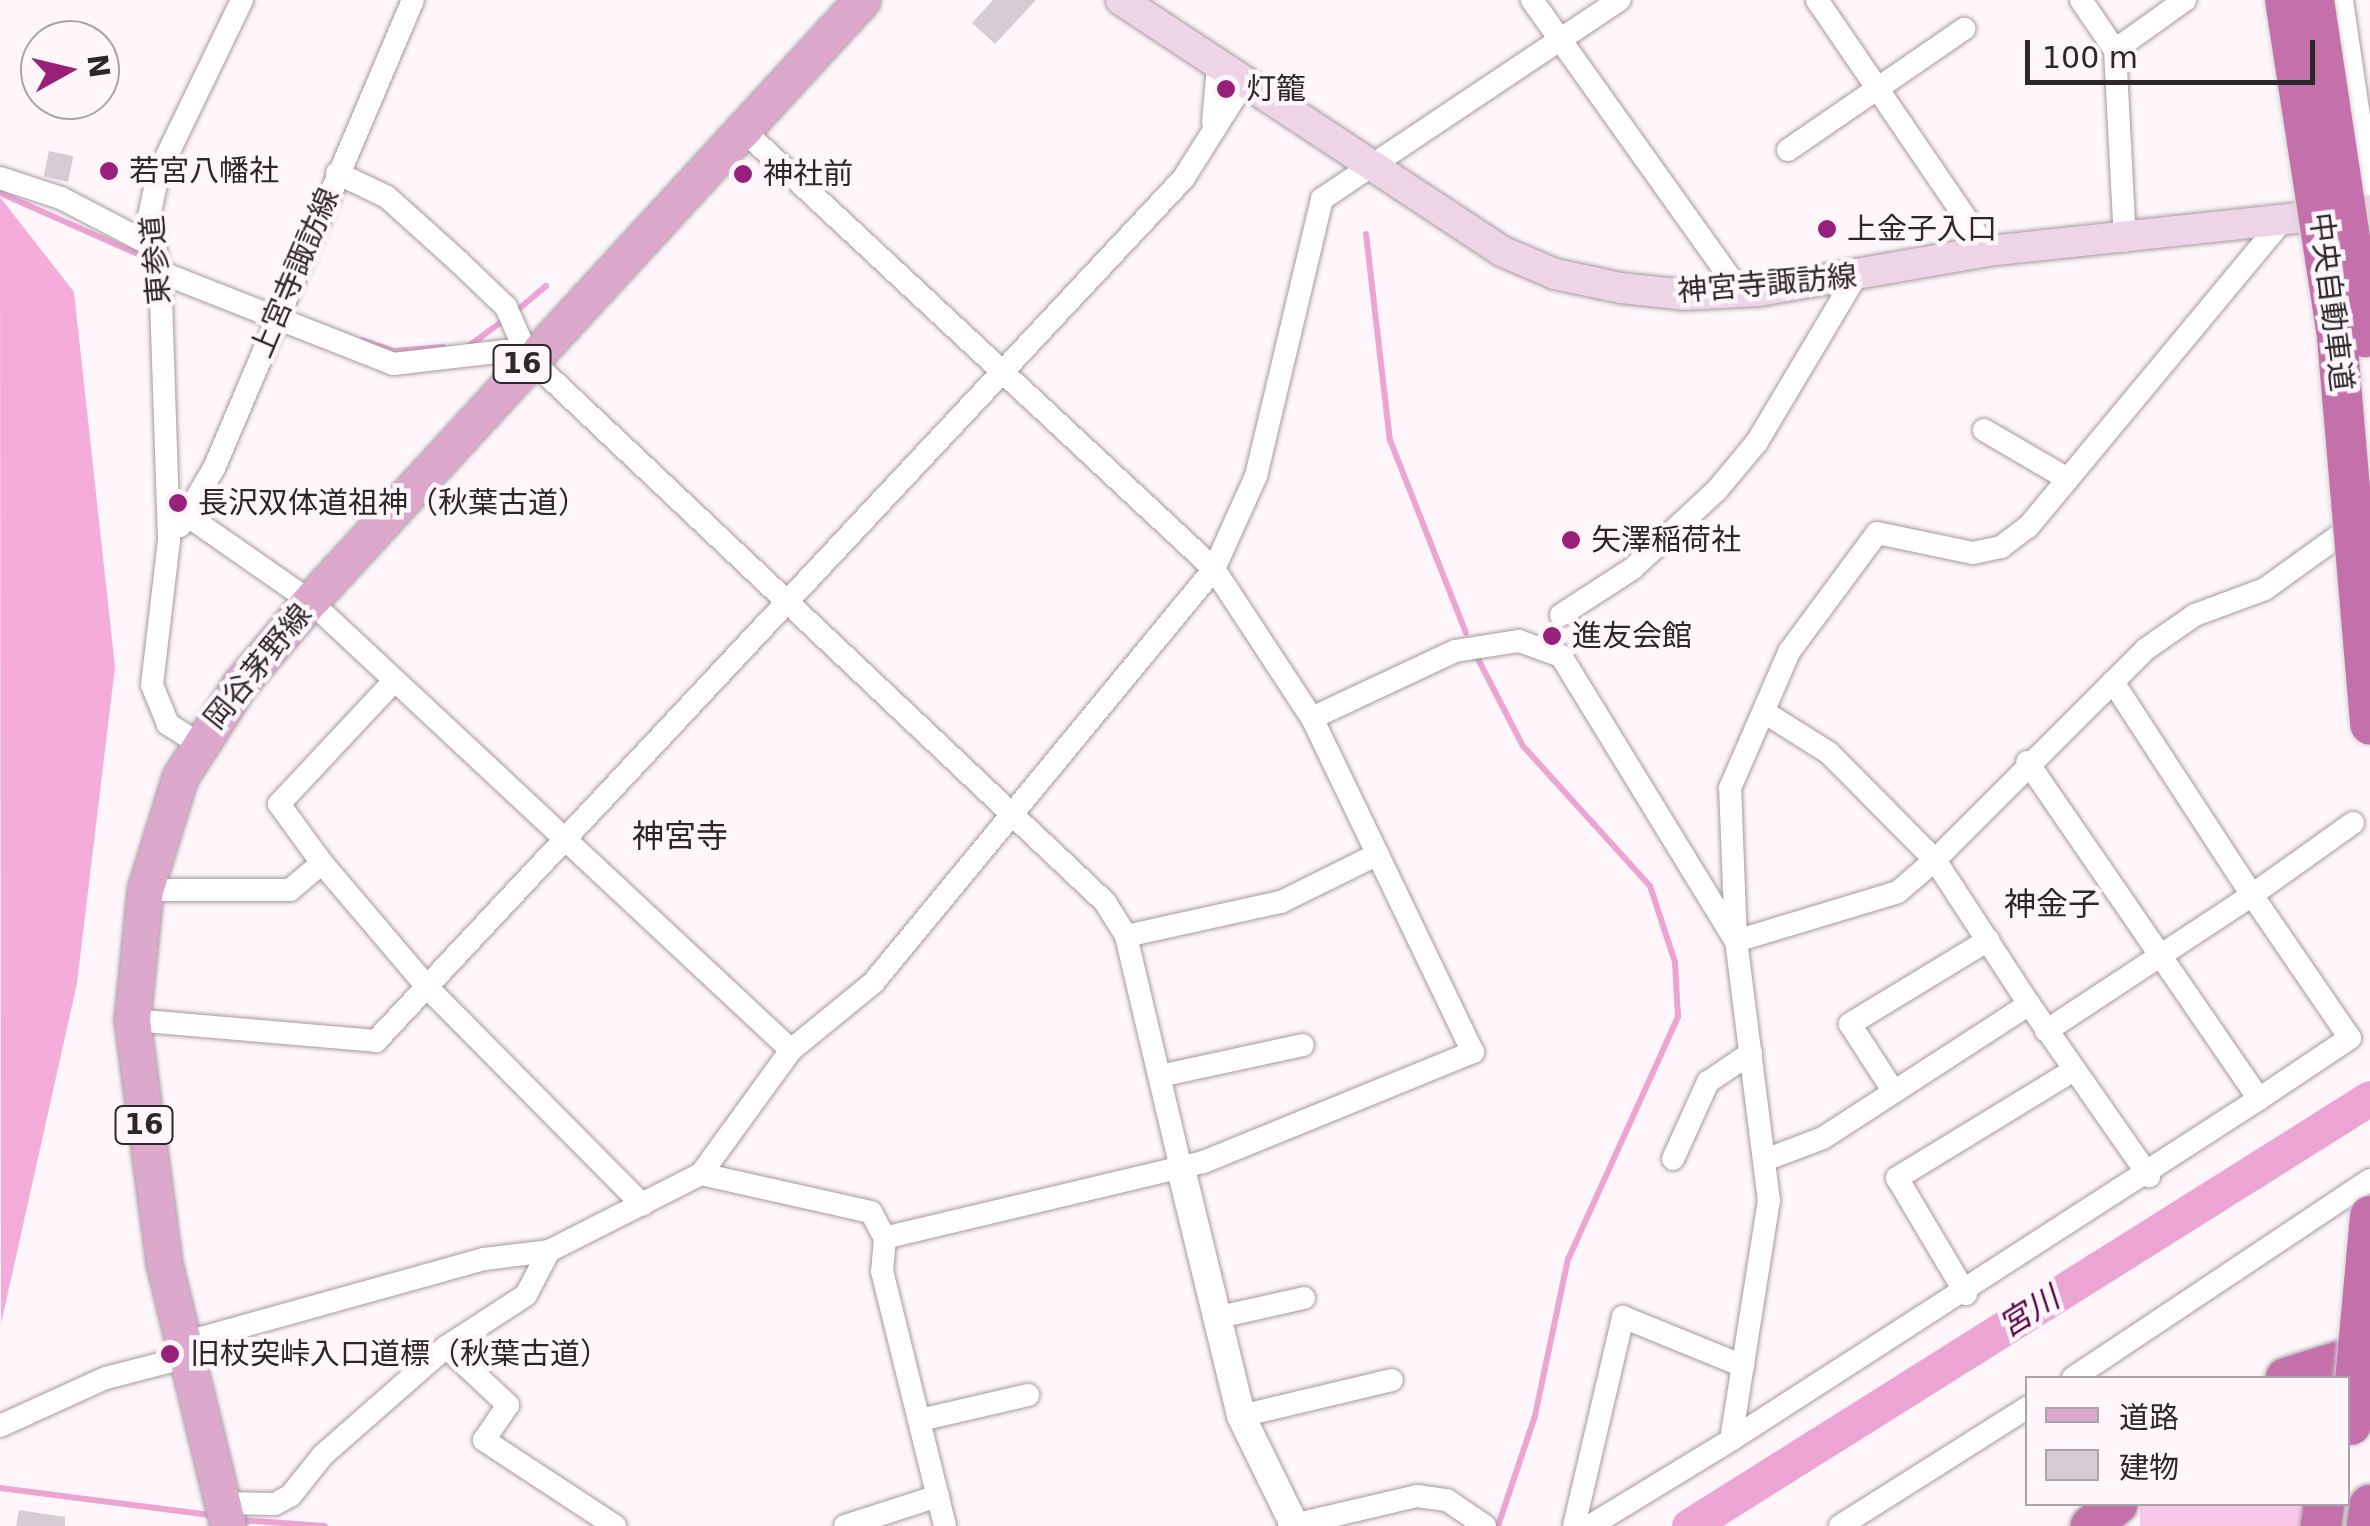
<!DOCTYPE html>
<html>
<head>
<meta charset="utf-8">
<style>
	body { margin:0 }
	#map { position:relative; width:2370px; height:1526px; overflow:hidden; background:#fef6fb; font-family:"DejaVu Sans","Noto Sans JP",sans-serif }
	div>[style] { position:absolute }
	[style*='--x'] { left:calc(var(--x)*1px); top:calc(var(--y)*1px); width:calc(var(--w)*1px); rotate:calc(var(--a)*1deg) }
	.green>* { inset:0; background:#fbc7e8; transform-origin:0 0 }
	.forest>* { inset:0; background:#f4acdb }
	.stream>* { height:6px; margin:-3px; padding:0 3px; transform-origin:3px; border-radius:3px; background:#eca4d3 }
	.river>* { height:35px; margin:-17.5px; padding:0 17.5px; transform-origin:17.5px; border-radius:17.5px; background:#eca4d3 }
	.building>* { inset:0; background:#d8cbd3; transform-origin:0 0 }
	.roads { filter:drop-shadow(0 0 2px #a599a0) drop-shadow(0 0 2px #a599a0) }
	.minor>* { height:22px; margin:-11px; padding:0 11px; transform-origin:11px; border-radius:11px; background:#fff }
	.tertiary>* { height:28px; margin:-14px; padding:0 14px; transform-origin:14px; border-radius:14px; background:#fff }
	.secondary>* { height:30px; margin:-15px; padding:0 15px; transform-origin:15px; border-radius:15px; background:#edd4e6 }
	.primary>* { height:35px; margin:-17.5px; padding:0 17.5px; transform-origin:17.5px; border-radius:17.5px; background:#dca9cc }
	.motorway>* { height:40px; margin:-20px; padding:0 20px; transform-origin:20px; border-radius:20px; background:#c470aa }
	.bridges { filter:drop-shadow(0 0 2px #d5d4d5) drop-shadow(0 0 2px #d5d4d5) }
	.motorway-bridge>* { height:40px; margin:-20px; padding:0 20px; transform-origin:20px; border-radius:20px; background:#c470aa }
	.dots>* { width:28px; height:28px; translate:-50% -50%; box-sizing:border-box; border:5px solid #fef6fb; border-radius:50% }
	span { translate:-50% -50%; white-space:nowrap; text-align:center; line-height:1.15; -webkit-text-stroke:9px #fef6fb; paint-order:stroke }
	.shield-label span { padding:2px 8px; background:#fef6fb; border:2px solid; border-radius:8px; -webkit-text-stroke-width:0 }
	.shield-label { font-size:28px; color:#2c272b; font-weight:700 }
	.poi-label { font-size:30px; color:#2c272b }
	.left { translate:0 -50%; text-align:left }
	.street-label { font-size:30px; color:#2c272b }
	.neighbourhood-label { font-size:32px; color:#2c272b }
	.water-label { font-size:32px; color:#560044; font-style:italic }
	.legend { position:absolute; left:2025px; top:1376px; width:325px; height:130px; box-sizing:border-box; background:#fef6fb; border:2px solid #aaa3a8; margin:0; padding:12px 18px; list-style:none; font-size:30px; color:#2c272b }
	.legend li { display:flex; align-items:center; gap:20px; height:50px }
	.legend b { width:50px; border:2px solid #aaa3a8 }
	.north { position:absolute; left:20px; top:20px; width:100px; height:100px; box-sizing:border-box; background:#fef6fb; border:2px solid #aaa3a8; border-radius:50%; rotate:82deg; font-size:28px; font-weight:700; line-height:40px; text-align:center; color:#2c272b }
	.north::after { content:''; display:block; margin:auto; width:35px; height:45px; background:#981f7a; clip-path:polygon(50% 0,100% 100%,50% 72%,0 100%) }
	.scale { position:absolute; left:2025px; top:40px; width:290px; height:45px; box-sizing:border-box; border:5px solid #2c272b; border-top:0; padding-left:12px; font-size:30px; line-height:35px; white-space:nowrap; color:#2c272b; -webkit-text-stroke:8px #fef6fb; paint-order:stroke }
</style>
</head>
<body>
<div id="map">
	<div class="green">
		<div style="left:2140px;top:1504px;width:182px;height:33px"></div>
	</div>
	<div class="forest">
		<div style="clip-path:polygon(0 197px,74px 292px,115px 667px,77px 983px,1px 1324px)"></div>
	</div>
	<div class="stream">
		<div style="--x:0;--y:193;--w:153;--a:23.9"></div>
		<div style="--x:1366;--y:234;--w:207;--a:83.4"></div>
		<div style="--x:1390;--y:440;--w:207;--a:68.5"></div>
		<div style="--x:514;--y:313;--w:42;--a:-40.2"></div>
		<div style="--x:362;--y:340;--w:34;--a:19"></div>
		<div style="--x:394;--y:351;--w:49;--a:-4.7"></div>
		<div style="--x:470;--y:345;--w:42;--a:-36.3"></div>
		<div style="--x:1477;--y:657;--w:100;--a:62.7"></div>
		<div style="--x:1523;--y:746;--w:189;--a:47.8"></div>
		<div style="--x:1650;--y:886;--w:80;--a:71.8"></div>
		<div style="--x:1675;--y:962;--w:55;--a:86.9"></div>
		<div style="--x:1678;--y:1017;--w:266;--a:114.4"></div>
		<div style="--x:1568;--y:1259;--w:160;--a:101.9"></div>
		<div style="--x:1535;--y:1416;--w:116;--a:108.6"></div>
		<div style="--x:0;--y:1488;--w:214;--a:7.3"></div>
		<div style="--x:239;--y:1520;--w:86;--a:4"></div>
	</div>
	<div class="river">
		<div style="--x:1689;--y:1526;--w:804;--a:-32.15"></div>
	</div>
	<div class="building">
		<div style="clip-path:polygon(993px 0,1036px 0,995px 44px,972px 23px)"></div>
		<div style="left:49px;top:151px;width:25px;height:26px;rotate:12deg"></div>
		<div style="clip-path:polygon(19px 1510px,65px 1517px,65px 1526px,16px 1526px)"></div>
	</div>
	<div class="roads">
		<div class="minor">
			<div style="--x:1532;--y:0;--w:360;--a:54.5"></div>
			<div style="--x:1817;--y:0;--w:304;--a:55.7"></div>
			<div style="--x:2081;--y:0;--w:60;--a:55.8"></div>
			<div style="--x:2115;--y:50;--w:191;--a:87"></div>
			<div style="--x:2342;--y:0;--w:193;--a:81.7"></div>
			<div style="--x:2115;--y:50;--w:86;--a:-35.5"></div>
			<div style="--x:1213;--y:122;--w:55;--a:-84.8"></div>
			<div style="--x:741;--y:128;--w:647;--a:42.99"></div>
			<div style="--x:1214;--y:569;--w:178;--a:56.7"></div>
			<div style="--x:1312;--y:718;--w:371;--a:64.3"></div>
			<div style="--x:1473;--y:1052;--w:292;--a:157.8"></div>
			<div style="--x:1203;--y:1162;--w:327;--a:166.6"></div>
			<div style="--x:1788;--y:150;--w:214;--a:-34.5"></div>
			<div style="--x:337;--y:173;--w:55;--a:25.6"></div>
			<div style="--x:387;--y:197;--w:96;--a:42"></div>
			<div style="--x:458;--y:261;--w:66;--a:43.8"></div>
			<div style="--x:506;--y:307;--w:55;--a:66.3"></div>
			<div style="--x:528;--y:357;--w:794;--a:43.37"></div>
			<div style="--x:1105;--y:902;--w:40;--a:58"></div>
			<div style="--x:1126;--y:936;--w:239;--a:76.7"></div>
			<div style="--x:0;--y:178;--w:64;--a:18.2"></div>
			<div style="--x:61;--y:198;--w:106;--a:27.5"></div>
			<div style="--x:160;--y:272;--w:251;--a:21.5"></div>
			<div style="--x:393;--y:364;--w:113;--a:-6.6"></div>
			<div style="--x:505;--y:351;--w:24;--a:15"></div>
			<div style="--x:1984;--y:430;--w:97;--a:30.3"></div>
			<div style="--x:188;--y:516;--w:149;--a:34.9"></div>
			<div style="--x:310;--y:601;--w:658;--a:43.03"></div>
			<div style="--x:180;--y:526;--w:69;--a:-59.7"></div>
			<div style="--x:215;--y:466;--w:506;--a:-66.98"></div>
			<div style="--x:1561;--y:615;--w:85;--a:-32.9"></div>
			<div style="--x:1632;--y:569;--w:116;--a:-42.9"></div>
			<div style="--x:1717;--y:490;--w:62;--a:-50.2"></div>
			<div style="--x:1757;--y:442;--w:190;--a:-59.2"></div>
			<div style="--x:2113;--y:682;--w:254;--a:56.9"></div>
			<div style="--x:2252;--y:895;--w:124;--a:-35.5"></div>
			<div style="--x:1764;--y:712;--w:77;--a:32.2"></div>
			<div style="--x:1829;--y:753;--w:151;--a:45.3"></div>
			<div style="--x:1935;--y:860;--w:298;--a:-45"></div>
			<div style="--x:2146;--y:649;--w:60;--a:-34.8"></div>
			<div style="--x:2195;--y:615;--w:75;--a:-20.4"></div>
			<div style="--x:2265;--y:589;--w:97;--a:-35.8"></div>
			<div style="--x:1312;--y:718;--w:158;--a:-25.1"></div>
			<div style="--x:1455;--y:651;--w:65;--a:-8.9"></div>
			<div style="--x:1519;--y:641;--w:45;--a:19.7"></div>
			<div style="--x:1561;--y:656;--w:331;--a:58.5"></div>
			<div style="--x:198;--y:743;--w:36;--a:-148"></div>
			<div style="--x:168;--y:724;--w:42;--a:-112.3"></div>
			<div style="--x:152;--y:685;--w:146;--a:-83.3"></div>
			<div style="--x:169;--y:540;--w:268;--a:-91.9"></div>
			<div style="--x:160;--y:272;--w:56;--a:-101.3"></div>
			<div style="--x:149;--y:217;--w:44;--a:-78.2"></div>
			<div style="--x:158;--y:174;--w:193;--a:-64.2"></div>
			<div style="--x:322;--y:863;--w:73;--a:-126.1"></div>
			<div style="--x:279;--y:804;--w:167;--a:-46.9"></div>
			<div style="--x:145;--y:890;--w:145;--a:0"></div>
			<div style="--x:290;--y:890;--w:42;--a:-40.2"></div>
			<div style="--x:322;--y:863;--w:164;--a:49.7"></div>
			<div style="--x:428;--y:988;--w:305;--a:45.3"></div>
			<div style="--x:1126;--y:936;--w:159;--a:-12.4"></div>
			<div style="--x:1281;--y:902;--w:108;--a:-26.3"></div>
			<div style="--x:1736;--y:941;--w:169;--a:-16.8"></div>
			<div style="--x:1898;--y:892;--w:49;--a:-40.9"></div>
			<div style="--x:1935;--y:860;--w:172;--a:56.9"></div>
			<div style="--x:132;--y:1020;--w:245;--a:4.9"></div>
			<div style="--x:376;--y:1041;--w:1181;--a:-46.89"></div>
			<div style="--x:1183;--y:179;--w:112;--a:-57.7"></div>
			<div style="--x:2046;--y:1031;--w:247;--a:-33.4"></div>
			<div style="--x:2252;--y:895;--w:173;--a:55.6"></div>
			<div style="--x:2350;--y:1038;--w:110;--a:146.2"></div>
			<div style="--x:1160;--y:1076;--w:146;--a:-12.2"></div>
			<div style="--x:1894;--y:1092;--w:81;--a:-122.9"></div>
			<div style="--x:1850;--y:1024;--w:162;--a:-31.3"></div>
			<div style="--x:1673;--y:1159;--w:85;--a:-65.6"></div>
			<div style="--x:1708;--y:1082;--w:52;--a:-34"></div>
			<div style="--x:1765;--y:1160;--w:62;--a:-20.8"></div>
			<div style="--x:1823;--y:1138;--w:246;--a:-33"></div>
			<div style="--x:2029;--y:1004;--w:210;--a:55.1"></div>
			<div style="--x:701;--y:1174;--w:174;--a:12.6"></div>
			<div style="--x:871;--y:1212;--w:30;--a:62"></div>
			<div style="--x:885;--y:1238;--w:33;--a:95"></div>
			<div style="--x:882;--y:1271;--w:263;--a:76.1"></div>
			<div style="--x:1966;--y:1294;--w:135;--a:-120.7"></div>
			<div style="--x:1897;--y:1178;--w:205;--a:-31.4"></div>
			<div style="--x:1219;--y:1317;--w:87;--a:-12.6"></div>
			<div style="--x:183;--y:1343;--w:313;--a:-15.6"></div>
			<div style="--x:484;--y:1259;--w:65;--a:-7"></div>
			<div style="--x:549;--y:1251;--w:170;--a:-26.9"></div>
			<div style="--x:701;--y:1174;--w:153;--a:-54"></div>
			<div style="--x:791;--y:1050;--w:106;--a:-39.3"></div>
			<div style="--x:873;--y:983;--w:536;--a:-50.52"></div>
			<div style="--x:1214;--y:569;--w:102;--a:-65.7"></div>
			<div style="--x:1256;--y:476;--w:285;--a:-76.6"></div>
			<div style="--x:1322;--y:199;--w:358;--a:-33.8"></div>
			<div style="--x:446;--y:1347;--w:85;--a:43.1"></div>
			<div style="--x:508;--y:1405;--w:42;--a:124.4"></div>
			<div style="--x:484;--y:1440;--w:157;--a:33.3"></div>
			<div style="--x:2073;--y:1378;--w:357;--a:-33.7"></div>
			<div style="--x:1241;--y:1416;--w:155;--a:-13.4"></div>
			<div style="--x:920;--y:1420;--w:111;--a:-13"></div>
			<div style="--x:0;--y:1426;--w:116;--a:-24.4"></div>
			<div style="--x:106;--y:1378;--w:84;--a:-14.5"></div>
			<div style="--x:1731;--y:1440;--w:629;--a:-32.86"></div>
			<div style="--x:2259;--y:1099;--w:409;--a:-124.5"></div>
			<div style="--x:224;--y:1503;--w:51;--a:1.1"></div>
			<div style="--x:275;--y:1504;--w:18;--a:-29"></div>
			<div style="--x:291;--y:1495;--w:51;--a:-51.3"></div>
			<div style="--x:323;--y:1455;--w:164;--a:-41.3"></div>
			<div style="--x:446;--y:1347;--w:95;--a:-33"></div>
			<div style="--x:526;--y:1295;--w:50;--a:-62.4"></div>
			<div style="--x:845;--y:1526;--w:98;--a:-17.9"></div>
			<div style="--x:1289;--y:1526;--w:131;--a:-13.2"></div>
			<div style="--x:1417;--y:1496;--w:30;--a:8"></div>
			<div style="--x:1447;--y:1500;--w:46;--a:34.4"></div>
			<div style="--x:1574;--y:1526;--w:215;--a:-76.8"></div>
			<div style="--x:1623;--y:1317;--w:130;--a:22.2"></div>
			<div style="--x:1590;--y:1526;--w:165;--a:-31.4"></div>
			<div style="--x:1731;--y:1440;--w:242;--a:-81"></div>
			<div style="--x:1769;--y:1201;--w:262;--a:-97.2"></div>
			<div style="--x:1736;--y:941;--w:153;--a:-92.2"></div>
			<div style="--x:1730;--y:788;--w:148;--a:-66.5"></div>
			<div style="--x:1789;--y:652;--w:148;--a:-53.5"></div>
			<div style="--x:1877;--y:533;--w:98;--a:11.8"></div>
			<div style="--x:1973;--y:553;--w:29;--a:-12"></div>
			<div style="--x:2001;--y:547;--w:34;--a:-37"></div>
			<div style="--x:2028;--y:527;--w:398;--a:-50.3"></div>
			<div style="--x:1840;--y:1526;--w:222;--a:-32.3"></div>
		</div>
		<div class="tertiary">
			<div style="--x:1181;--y:1169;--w:254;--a:76.3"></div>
			<div style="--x:1241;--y:1416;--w:123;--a:63.9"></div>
		</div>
		<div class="secondary">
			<div style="--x:1121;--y:0;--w:455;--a:33.4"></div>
			<div style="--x:1501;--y:251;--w:59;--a:23.1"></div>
			<div style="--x:1555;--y:274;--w:67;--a:12"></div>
			<div style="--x:1621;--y:288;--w:64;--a:6.2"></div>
			<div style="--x:1685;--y:295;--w:74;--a:-3.1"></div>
			<div style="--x:1759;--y:291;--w:232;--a:-9.9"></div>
			<div style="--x:1988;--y:251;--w:384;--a:-6.1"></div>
		</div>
		<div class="primary">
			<div style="--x:228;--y:1526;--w:271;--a:-103.7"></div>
			<div style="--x:164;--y:1263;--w:245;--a:-97.5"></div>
			<div style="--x:132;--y:1020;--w:131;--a:-84.3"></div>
			<div style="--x:145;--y:890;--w:118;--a:-72.8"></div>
			<div style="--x:180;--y:777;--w:111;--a:-57.2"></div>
			<div style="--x:240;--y:684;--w:109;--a:-49.9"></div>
			<div style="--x:310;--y:601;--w:816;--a:-47.43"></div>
		</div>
		<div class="motorway">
			<div style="--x:2286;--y:1378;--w:88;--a:-17.2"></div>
			<div style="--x:2091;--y:1526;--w:34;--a:-40"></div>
			<div style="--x:2321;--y:1526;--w:22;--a:-82"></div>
			<div style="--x:2367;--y:1526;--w:21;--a:-82"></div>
		</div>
	</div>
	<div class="bridges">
		<div class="motorway-bridge">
			<div style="--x:2285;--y:0;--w:341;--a:81.2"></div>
			<div style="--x:2337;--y:337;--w:389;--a:85.1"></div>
			<div style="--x:2314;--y:0;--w:341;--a:81.4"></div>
			<div style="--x:2351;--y:1425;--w:210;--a:-84.8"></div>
		</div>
	</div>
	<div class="dots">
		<div style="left:1226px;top:89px;background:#981f7a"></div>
		<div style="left:109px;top:171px;background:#981f7a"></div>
		<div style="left:743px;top:174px;background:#981f7a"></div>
		<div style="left:1827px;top:229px;background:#981f7a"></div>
		<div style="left:178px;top:503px;background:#981f7a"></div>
		<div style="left:1571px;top:540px;background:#981f7a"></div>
		<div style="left:1552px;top:636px;background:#981f7a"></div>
		<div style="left:170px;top:1354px;background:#981f7a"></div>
	</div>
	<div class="shield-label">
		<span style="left:522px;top:364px">16</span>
		<span style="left:144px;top:1125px">16</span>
	</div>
	<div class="poi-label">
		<span class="left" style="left:1246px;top:89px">灯籠</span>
		<span class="left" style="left:129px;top:171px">若宮八幡社</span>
		<span class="left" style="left:763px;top:174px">神社前</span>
		<span class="left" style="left:1847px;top:229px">上金子入口</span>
		<span class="left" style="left:198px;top:503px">長沢双体道祖神（秋葉古道）</span>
		<span class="left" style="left:1591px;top:540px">矢澤稲荷社</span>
		<span class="left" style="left:1572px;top:636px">進友会館</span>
		<span class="left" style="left:190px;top:1354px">旧杖突峠入口道標（秋葉古道）</span>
	</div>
	<div class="street-label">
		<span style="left:156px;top:260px;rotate:-95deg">東参道</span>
		<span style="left:295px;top:273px;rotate:-67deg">上宮寺諏訪線</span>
		<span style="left:1767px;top:284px;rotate:-5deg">神宮寺諏訪線</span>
		<span style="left:2331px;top:302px;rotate:83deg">中央自動車道</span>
		<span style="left:258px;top:667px;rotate:-51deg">岡谷茅野線</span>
	</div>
	<div class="neighbourhood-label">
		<span style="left:680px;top:836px">神宮寺</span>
		<span style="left:2052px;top:904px">神金子</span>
	</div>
	<div class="water-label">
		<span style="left:2029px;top:1312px;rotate:-32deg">宮川</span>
	</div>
	<ul class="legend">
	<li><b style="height:12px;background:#dca9cc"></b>道路</li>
	<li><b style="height:28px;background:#d8cbd3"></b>建物</li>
	</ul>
	<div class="north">N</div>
	<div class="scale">100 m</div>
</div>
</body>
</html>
